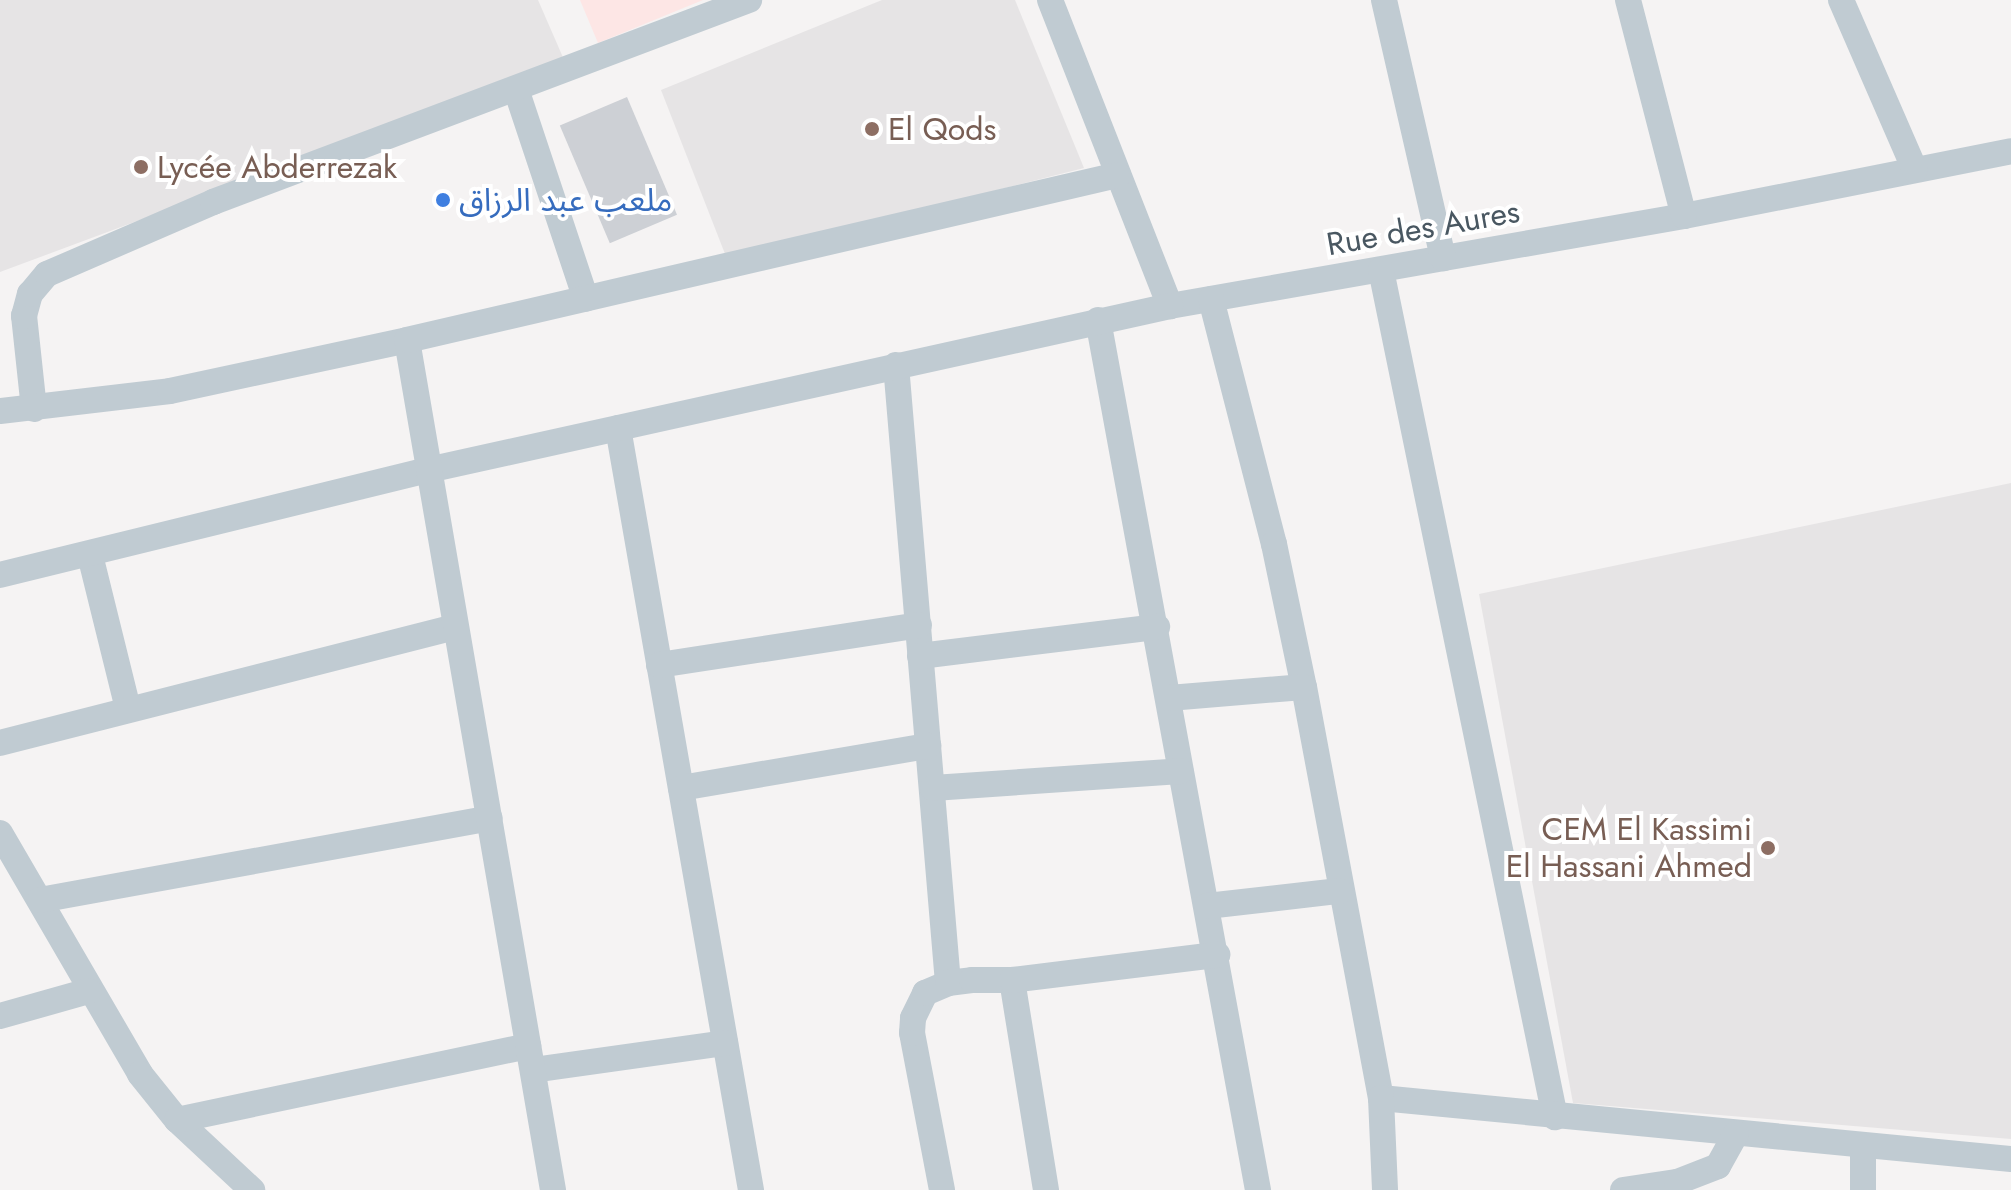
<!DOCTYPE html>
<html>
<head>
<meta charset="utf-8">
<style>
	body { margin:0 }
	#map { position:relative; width:2011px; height:1190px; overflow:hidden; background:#f5f3f3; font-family:Jost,"Noto Sans Arabic",sans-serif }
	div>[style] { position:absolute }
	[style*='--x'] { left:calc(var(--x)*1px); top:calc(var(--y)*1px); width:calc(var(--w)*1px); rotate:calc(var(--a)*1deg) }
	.education>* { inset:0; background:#e6e4e5 }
	.medical>* { inset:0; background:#fde6e5 }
	.building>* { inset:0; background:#cdd0d5; transform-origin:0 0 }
	.street>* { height:26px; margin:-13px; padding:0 13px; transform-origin:13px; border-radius:13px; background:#c0cbd2 }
	.dots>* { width:22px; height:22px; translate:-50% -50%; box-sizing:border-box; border:4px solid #fff; border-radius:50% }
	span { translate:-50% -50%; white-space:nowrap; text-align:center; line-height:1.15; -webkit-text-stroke:8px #fff; paint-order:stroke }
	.education-label { font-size:32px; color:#785e54 }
	.left { translate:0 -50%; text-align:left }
	.right { translate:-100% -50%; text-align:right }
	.shop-label { font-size:32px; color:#366cbe }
	.street-label { font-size:32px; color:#495761 }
</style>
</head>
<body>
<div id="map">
	<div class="education">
		<div style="clip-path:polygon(0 0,538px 0,565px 62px,0 272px)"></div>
		<div style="clip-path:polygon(882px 0,1015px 0,1084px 168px,727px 259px,661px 90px)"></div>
		<div style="clip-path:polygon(2011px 483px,2011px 1139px,1573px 1103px,1479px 594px)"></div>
	</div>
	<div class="medical">
		<div style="clip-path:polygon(580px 0,703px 0,598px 43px)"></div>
	</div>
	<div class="building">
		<div style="left:627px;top:97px;width:128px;height:73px;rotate:67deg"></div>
	</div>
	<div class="street">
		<div style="--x:1050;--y:0;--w:329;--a:68.6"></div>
		<div style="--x:1170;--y:306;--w:522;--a:-9.93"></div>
		<div style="--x:1684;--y:216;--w:333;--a:-11.2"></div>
		<div style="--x:1384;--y:0;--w:265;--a:77.1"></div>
		<div style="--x:1628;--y:0;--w:223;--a:75.5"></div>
		<div style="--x:1841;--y:0;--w:185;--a:66.5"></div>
		<div style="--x:516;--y:89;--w:221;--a:71.6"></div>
		<div style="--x:1381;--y:270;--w:865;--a:78.39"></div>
		<div style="--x:1211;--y:299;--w:253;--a:75.6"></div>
		<div style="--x:1274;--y:544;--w:146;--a:78.2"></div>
		<div style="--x:1304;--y:687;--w:418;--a:79.4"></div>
		<div style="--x:1381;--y:1098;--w:633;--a:5.53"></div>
		<div style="--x:1098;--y:320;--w:885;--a:79.58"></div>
		<div style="--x:896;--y:365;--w:620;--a:85.19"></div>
		<div style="--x:34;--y:409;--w:94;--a:-96.1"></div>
		<div style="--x:24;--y:316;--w:23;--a:-75"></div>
		<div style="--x:30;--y:294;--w:26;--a:-50"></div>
		<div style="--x:47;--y:274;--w:181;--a:-23.4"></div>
		<div style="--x:213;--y:202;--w:573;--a:-20.65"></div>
		<div style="--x:0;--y:411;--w:171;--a:-6.7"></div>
		<div style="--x:170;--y:391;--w:242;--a:-12.1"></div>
		<div style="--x:618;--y:428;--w:774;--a:80.1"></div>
		<div style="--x:90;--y:555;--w:159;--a:76.1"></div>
		<div style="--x:0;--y:575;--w:441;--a:-13.8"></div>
		<div style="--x:428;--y:470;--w:760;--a:-12.46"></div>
		<div style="--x:920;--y:656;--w:239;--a:-7"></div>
		<div style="--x:659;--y:665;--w:263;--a:-8.7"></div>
		<div style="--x:1169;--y:698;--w:135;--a:-4.7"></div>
		<div style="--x:0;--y:743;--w:470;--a:-14.3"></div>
		<div style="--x:681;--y:788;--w:251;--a:-9.7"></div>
		<div style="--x:933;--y:788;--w:248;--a:-3.9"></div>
		<div style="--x:0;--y:833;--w:279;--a:59.8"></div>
		<div style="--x:140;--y:1074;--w:59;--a:51.2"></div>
		<div style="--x:177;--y:1120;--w:103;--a:43"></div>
		<div style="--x:40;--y:900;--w:457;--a:-10.3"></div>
		<div style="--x:1207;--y:906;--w:133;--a:-6.5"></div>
		<div style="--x:1012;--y:980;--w:213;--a:80.8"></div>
		<div style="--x:0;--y:1016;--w:92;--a:-15.7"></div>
		<div style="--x:533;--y:1070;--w:194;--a:-8"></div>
		<div style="--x:1381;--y:1098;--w:92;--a:87.5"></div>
		<div style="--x:177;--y:1120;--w:359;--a:-11.9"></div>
		<div style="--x:1863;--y:1147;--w:43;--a:90"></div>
		<div style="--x:553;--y:1190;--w:862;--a:-99.75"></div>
		<div style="--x:407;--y:340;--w:730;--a:-13.07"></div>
		<div style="--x:942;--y:1190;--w:160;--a:-100.8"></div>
		<div style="--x:912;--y:1033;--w:15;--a:-86"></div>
		<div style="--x:913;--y:1018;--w:28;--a:-64"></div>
		<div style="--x:925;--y:993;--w:25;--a:-23"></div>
		<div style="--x:948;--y:983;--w:24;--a:-7"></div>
		<div style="--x:972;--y:980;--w:40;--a:0"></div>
		<div style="--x:1012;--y:980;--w:207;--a:-7"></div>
		<div style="--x:1623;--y:1190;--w:55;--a:-8.4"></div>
		<div style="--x:1677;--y:1182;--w:44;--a:-21.3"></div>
		<div style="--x:1718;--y:1166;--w:37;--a:-61"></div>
	</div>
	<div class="dots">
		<div style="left:872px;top:129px;background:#8d6e63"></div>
		<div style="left:141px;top:167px;background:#8d6e63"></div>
		<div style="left:443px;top:200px;background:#3f7fe0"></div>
		<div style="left:1768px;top:848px;background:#8d6e63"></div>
	</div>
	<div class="education-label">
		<span class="left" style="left:888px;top:129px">El Qods</span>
		<span class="left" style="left:157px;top:167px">Lycée Abderrezak</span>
		<span class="right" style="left:1752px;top:848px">CEM El Kassimi<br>El Hassani Ahmed</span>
	</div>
	<div class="shop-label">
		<span class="left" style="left:459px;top:200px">ملعب عبد الرزاق</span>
	</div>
	<div class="street-label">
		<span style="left:1423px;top:228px;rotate:-10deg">Rue des Aures</span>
	</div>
</div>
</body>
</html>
